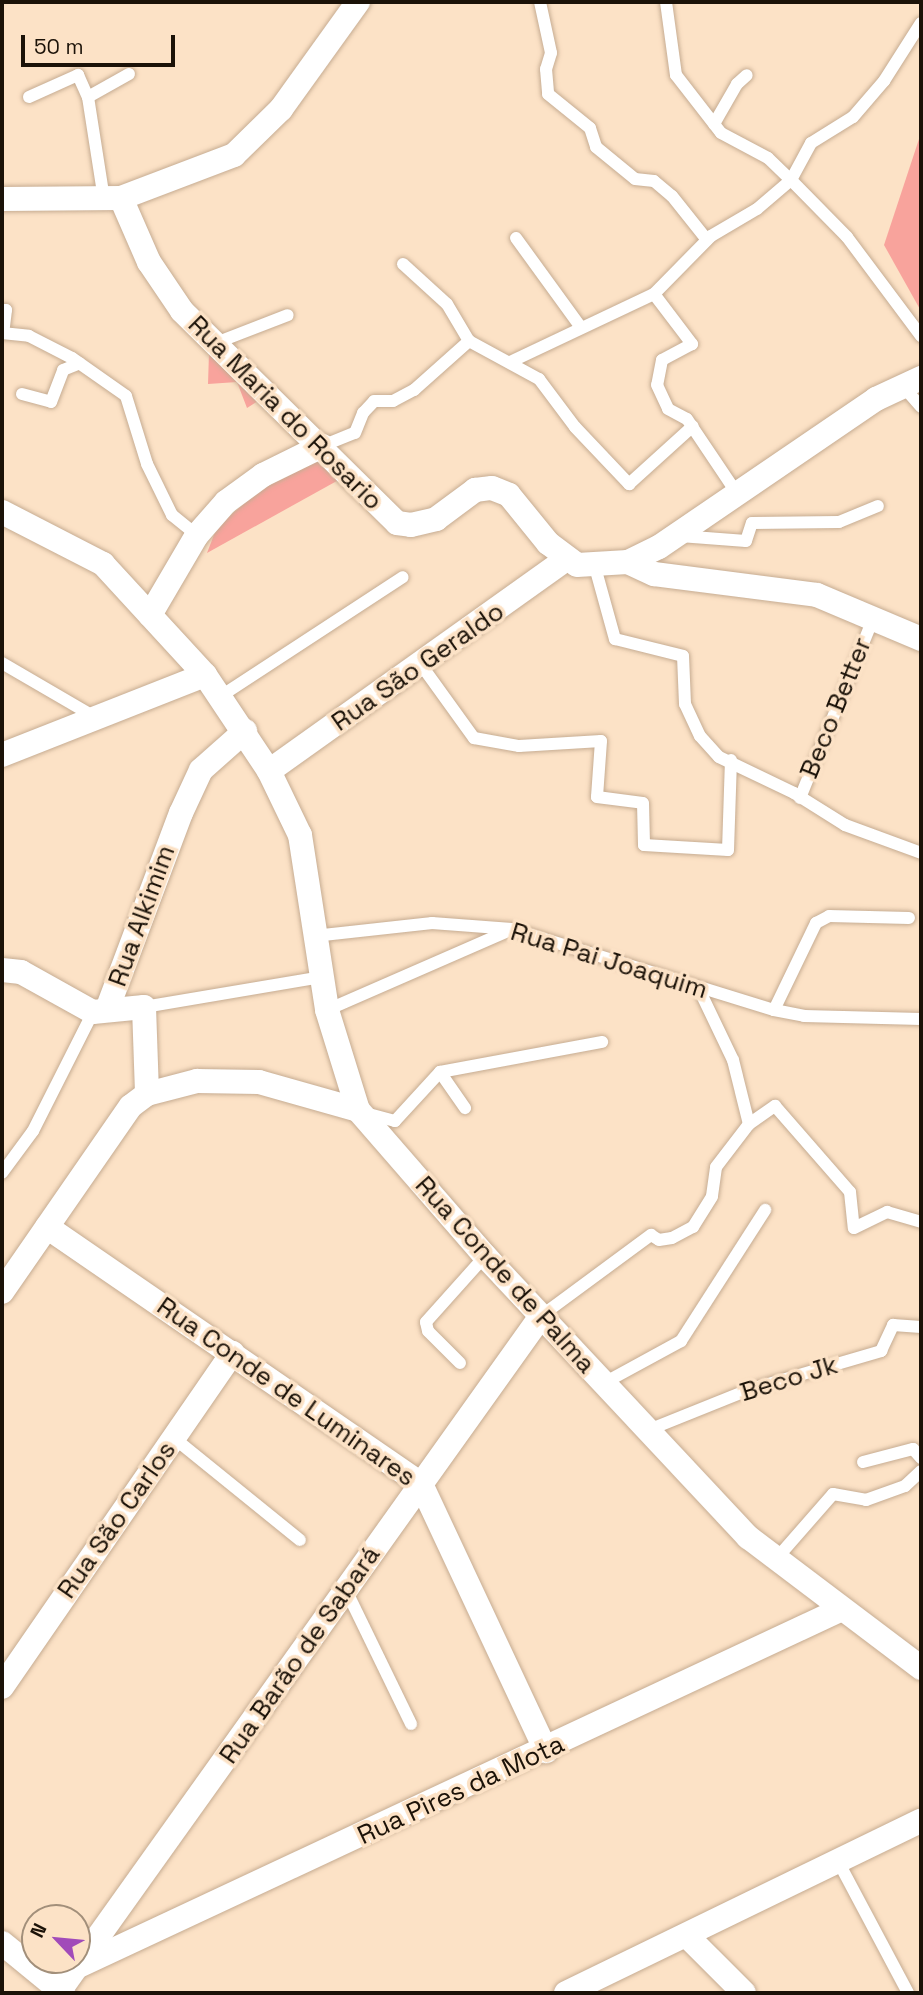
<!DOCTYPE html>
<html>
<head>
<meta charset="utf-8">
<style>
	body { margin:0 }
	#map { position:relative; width:923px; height:1995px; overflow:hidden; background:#fce2c6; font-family:"Space Grotesk",sans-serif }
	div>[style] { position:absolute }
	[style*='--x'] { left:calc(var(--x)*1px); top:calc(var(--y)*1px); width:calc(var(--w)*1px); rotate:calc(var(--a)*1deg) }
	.green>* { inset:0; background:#f8a39c }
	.roads { filter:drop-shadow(0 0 2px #c6ac92) drop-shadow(0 0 2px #c6ac92) }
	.service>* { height:12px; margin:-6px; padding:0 6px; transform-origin:6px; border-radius:6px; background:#fff }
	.minor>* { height:24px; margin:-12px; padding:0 12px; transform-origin:12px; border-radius:12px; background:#fff }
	span { translate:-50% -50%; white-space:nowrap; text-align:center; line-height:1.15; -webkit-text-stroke:7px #fce2c6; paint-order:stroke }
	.street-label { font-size:26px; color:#1b1208 }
	.frame { position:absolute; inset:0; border:4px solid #1b1208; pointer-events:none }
	.north { position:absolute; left:21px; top:1904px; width:70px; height:70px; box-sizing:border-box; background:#fce2c6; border:2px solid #a28f7a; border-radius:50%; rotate:296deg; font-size:19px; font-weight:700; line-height:28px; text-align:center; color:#1b1208 }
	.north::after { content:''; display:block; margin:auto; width:24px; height:32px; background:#a14bb9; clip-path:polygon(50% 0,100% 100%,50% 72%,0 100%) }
	.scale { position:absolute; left:21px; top:35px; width:154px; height:32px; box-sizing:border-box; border:4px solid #1b1208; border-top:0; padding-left:9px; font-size:21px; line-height:24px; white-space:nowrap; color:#1b1208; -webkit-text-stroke:5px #fce2c6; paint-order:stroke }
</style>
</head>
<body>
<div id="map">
	<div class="green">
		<div style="clip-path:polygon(921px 133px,921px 311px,884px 245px)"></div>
		<div style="clip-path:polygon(209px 353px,266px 396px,247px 408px,237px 382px,208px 384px)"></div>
		<div style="clip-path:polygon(329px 455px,344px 477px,207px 553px,217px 527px,267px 484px)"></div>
	</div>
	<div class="roads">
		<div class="service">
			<div style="--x:540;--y:2;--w:52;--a:77.8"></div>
			<div style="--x:551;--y:53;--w:17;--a:107"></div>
			<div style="--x:546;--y:69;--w:25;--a:85"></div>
			<div style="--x:548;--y:94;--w:54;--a:39"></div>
			<div style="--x:590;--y:128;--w:20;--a:72"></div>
			<div style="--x:596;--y:147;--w:50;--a:39.4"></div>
			<div style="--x:635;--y:179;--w:19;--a:6"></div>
			<div style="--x:654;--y:181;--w:23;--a:40"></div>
			<div style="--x:672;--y:196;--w:56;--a:51.5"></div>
			<div style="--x:666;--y:2;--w:74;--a:82.2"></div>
			<div style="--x:676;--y:75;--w:73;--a:52.2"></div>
			<div style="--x:721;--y:133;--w:53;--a:28"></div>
			<div style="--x:768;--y:158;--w:32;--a:44"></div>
			<div style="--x:791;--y:180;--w:80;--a:45.5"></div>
			<div style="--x:847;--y:237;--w:124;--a:53.2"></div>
			<div style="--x:29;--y:97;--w:54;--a:-24.2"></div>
			<div style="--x:78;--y:75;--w:24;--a:66"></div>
			<div style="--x:88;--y:97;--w:103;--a:81.1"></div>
			<div style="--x:88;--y:97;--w:47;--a:-29.3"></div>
			<div style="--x:714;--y:124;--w:46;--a:-60.1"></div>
			<div style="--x:737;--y:84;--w:13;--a:-42"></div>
			<div style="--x:516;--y:238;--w:109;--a:54"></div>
			<div style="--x:403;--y:264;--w:59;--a:42.3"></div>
			<div style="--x:447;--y:304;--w:43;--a:59.3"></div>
			<div style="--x:654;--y:294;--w:63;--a:52.8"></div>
			<div style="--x:692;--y:344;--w:34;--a:152"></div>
			<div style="--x:662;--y:360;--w:25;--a:101"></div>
			<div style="--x:657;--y:385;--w:26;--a:65"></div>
			<div style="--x:668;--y:409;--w:21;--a:28"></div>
			<div style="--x:687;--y:419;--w:88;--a:56.1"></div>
			<div style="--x:2;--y:310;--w:4;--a:0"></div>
			<div style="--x:6;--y:310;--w:23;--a:97"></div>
			<div style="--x:2;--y:333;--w:27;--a:6"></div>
			<div style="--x:29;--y:336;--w:48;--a:27.1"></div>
			<div style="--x:72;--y:358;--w:66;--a:35.1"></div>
			<div style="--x:126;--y:396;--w:71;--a:72.8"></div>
			<div style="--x:147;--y:464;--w:57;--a:63.9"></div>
			<div style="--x:172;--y:515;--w:32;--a:39"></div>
			<div style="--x:469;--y:341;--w:80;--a:28.5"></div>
			<div style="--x:539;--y:379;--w:60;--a:53.1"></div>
			<div style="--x:575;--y:427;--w:79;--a:46.5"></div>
			<div style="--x:629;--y:484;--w:86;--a:-42.2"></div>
			<div style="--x:213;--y:344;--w:80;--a:-21.1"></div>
			<div style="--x:510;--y:362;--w:159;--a:-25.3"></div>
			<div style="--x:654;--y:294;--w:81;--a:-45.5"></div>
			<div style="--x:711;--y:236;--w:53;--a:-30.4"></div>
			<div style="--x:757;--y:209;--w:45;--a:-40.5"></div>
			<div style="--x:791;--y:180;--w:42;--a:-61.6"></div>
			<div style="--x:811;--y:143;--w:49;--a:-31.8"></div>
			<div style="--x:853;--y:117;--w:48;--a:-49.3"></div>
			<div style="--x:884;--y:81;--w:69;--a:-57.5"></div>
			<div style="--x:902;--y:385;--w:29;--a:49"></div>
			<div style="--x:22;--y:394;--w:30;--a:15"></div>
			<div style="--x:51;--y:402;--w:34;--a:-69"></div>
			<div style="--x:63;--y:370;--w:18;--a:-22"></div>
			<div style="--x:322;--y:446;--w:35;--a:-22"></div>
			<div style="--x:355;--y:433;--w:22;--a:-68"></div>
			<div style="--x:363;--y:413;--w:16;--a:-47"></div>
			<div style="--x:374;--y:401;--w:19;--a:0"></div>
			<div style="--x:393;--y:401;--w:24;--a:-28"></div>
			<div style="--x:414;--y:390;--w:74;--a:-41.7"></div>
			<div style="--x:680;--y:536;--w:66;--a:4.3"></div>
			<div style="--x:746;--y:541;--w:19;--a:-72"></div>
			<div style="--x:752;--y:523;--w:87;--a:-0.7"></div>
			<div style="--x:839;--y:522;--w:42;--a:-22.3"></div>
			<div style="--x:595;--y:567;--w:75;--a:74.5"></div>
			<div style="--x:615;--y:639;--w:70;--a:14"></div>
			<div style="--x:683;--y:656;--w:48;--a:87.6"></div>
			<div style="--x:685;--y:704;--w:35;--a:65"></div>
			<div style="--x:700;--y:736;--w:28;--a:48"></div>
			<div style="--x:719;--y:757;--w:83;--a:25.6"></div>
			<div style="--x:794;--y:793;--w:60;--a:32.1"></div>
			<div style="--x:845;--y:825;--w:81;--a:20.2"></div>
			<div style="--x:2;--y:663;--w:105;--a:30.2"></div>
			<div style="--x:422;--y:666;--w:89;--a:54.2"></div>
			<div style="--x:474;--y:738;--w:46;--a:10.1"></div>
			<div style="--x:519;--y:746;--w:82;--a:-3.5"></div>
			<div style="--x:601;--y:741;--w:56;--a:94.1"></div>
			<div style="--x:597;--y:797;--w:46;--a:7.4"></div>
			<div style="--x:643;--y:803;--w:42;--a:88.6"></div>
			<div style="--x:644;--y:845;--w:84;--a:3.4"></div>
			<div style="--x:728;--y:850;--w:90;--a:-88.1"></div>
			<div style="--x:221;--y:696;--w:217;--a:-33.2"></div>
			<div style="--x:800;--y:798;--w:193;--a:-67.8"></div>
			<div style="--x:314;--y:936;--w:119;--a:-6.3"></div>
			<div style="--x:432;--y:923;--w:80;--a:4.3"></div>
			<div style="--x:512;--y:929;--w:274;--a:17.2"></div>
			<div style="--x:774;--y:1010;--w:31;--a:11"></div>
			<div style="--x:804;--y:1016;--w:117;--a:1.5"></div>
			<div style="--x:698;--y:987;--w:81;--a:64.4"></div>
			<div style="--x:733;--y:1060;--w:66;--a:76"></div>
			<div style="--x:144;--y:1007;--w:181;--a:-9.6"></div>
			<div style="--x:327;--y:1010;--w:200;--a:-23.6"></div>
			<div style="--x:774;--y:1010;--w:97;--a:-64.2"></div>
			<div style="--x:816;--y:923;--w:15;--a:-28"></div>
			<div style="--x:829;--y:916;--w:80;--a:1.4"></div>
			<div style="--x:440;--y:1072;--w:44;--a:55.2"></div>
			<div style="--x:365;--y:1113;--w:31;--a:15"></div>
			<div style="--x:395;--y:1121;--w:67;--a:-47.4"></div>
			<div style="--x:440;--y:1072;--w:165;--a:-10.5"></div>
			<div style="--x:2;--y:1173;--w:52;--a:-53.6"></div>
			<div style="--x:33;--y:1131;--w:133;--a:-63.2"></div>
			<div style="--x:541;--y:1316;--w:137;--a:-36.4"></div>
			<div style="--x:651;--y:1235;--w:9;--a:32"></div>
			<div style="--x:659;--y:1240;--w:13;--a:-9"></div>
			<div style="--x:672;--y:1238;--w:24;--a:-28"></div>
			<div style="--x:693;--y:1227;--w:36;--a:-58"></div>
			<div style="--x:712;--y:1196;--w:29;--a:-82"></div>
			<div style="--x:716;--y:1167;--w:54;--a:-52.5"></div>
			<div style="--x:749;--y:1124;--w:32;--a:-35"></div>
			<div style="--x:775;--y:1106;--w:114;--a:48.9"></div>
			<div style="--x:850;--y:1192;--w:36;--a:84"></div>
			<div style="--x:854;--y:1228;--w:37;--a:-26"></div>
			<div style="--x:887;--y:1212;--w:35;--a:16"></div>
			<div style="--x:460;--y:1363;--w:45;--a:-135"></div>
			<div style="--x:428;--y:1331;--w:9;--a:-103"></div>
			<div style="--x:426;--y:1322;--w:89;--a:-48.2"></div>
			<div style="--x:604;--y:1383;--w:88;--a:-28.6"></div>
			<div style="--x:681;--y:1341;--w:156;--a:-57.3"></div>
			<div style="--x:646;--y:1431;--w:110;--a:-21.9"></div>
			<div style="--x:748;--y:1390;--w:139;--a:-16.3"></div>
			<div style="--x:881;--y:1351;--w:29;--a:-65"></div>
			<div style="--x:893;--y:1325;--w:28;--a:4"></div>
			<div style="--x:174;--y:1438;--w:162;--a:39"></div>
			<div style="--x:863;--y:1462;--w:52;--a:-14.6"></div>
			<div style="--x:913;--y:1449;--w:12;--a:48"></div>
			<div style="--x:777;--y:1558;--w:85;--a:-48.8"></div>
			<div style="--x:833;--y:1494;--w:34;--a:10"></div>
			<div style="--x:866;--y:1500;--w:41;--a:-19.7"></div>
			<div style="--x:905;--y:1486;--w:22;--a:-43"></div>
			<div style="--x:346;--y:1590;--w:149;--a:64.1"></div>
			<div style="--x:839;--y:1863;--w:147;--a:62"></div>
		</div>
		<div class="minor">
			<div style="--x:121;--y:198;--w:70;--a:66.4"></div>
			<div style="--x:149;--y:262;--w:59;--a:56"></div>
			<div style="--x:182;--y:311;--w:302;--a:44.6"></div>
			<div style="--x:397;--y:523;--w:14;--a:8"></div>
			<div style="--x:411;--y:525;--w:26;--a:-13"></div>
			<div style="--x:436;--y:519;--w:49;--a:-36.6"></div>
			<div style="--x:475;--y:490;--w:17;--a:-7"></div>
			<div style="--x:492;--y:488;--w:18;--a:22"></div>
			<div style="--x:509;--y:495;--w:62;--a:50.9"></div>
			<div style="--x:548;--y:543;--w:36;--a:37"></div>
			<div style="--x:577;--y:565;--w:51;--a:-3.4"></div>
			<div style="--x:628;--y:562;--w:34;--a:-26"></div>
			<div style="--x:659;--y:547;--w:263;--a:-34.3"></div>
			<div style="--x:876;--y:399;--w:50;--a:-25"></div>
			<div style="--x:2;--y:199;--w:119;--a:-0.5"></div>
			<div style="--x:121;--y:198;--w:121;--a:-20.8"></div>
			<div style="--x:234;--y:155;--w:66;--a:-44.4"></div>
			<div style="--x:281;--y:109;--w:132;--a:-54.3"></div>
			<div style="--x:2;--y:512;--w:114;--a:27.2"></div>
			<div style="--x:103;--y:564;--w:151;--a:47.4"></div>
			<div style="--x:205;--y:675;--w:115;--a:56.3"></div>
			<div style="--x:269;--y:771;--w:71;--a:64.2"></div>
			<div style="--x:300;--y:835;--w:177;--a:81.2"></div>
			<div style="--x:327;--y:1010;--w:105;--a:72.8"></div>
			<div style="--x:358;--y:1110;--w:194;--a:49"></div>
			<div style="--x:485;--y:1256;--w:385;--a:46.9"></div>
			<div style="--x:748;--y:1537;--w:217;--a:37.1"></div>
			<div style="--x:628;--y:562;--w:29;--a:25"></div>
			<div style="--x:654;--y:574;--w:164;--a:7.3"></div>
			<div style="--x:817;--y:595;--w:113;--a:22.9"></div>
			<div style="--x:150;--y:615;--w:93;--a:-59.6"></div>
			<div style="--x:197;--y:535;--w:44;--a:-48.7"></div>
			<div style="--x:226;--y:502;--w:46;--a:-36.1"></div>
			<div style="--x:263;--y:475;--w:66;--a:-26.2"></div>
			<div style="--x:2;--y:755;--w:218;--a:-21.5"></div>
			<div style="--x:269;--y:771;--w:364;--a:-35.5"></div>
			<div style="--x:2;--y:970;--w:19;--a:6"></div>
			<div style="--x:21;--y:972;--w:82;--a:29.1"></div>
			<div style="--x:93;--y:1012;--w:51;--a:-5.6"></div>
			<div style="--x:144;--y:1007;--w:87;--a:88"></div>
			<div style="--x:108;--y:1007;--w:207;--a:-69.4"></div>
			<div style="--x:181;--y:813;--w:47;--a:-65.1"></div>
			<div style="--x:201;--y:770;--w:59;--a:-41.6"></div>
			<div style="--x:47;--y:1227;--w:454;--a:34.5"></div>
			<div style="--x:421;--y:1484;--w:295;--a:64.9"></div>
			<div style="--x:2;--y:1292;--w:226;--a:-55.3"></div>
			<div style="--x:131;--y:1106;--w:20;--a:-37"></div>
			<div style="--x:147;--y:1094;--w:52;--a:-14.6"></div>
			<div style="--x:197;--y:1081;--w:62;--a:0.9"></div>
			<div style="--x:259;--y:1082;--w:103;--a:15.8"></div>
			<div style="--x:2;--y:1687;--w:406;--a:-55.4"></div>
			<div style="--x:688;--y:1937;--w:79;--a:45"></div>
			<div style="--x:2;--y:1943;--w:79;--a:39.3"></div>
			<div style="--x:81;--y:1965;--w:838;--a:-25.07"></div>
			<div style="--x:58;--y:1993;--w:832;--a:-54.49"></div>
			<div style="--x:566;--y:1993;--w:394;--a:-25.9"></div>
		</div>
	</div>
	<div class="street-label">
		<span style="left:285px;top:413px;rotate:45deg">Rua Maria do Rosario</span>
		<span style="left:418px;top:667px;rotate:-35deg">Rua São Geraldo</span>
		<span style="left:836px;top:708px;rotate:-68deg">Beco Better</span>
		<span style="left:142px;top:916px;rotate:-70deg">Rua Alkimim</span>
		<span style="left:609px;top:961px;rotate:17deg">Rua Pai Joaquim</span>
		<span style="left:505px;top:1275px;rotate:48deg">Rua Conde de Palma</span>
		<span style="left:789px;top:1379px;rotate:-17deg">Beco Jk</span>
		<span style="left:286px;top:1392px;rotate:35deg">Rua Conde de Luminares</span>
		<span style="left:117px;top:1520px;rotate:-55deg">Rua São Carlos</span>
		<span style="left:300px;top:1655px;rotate:-55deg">Rua Barão de Sabará</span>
		<span style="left:461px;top:1790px;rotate:-25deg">Rua Pires da Mota</span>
	</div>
	<div class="frame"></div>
	<div class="north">N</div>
	<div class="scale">50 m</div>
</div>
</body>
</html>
